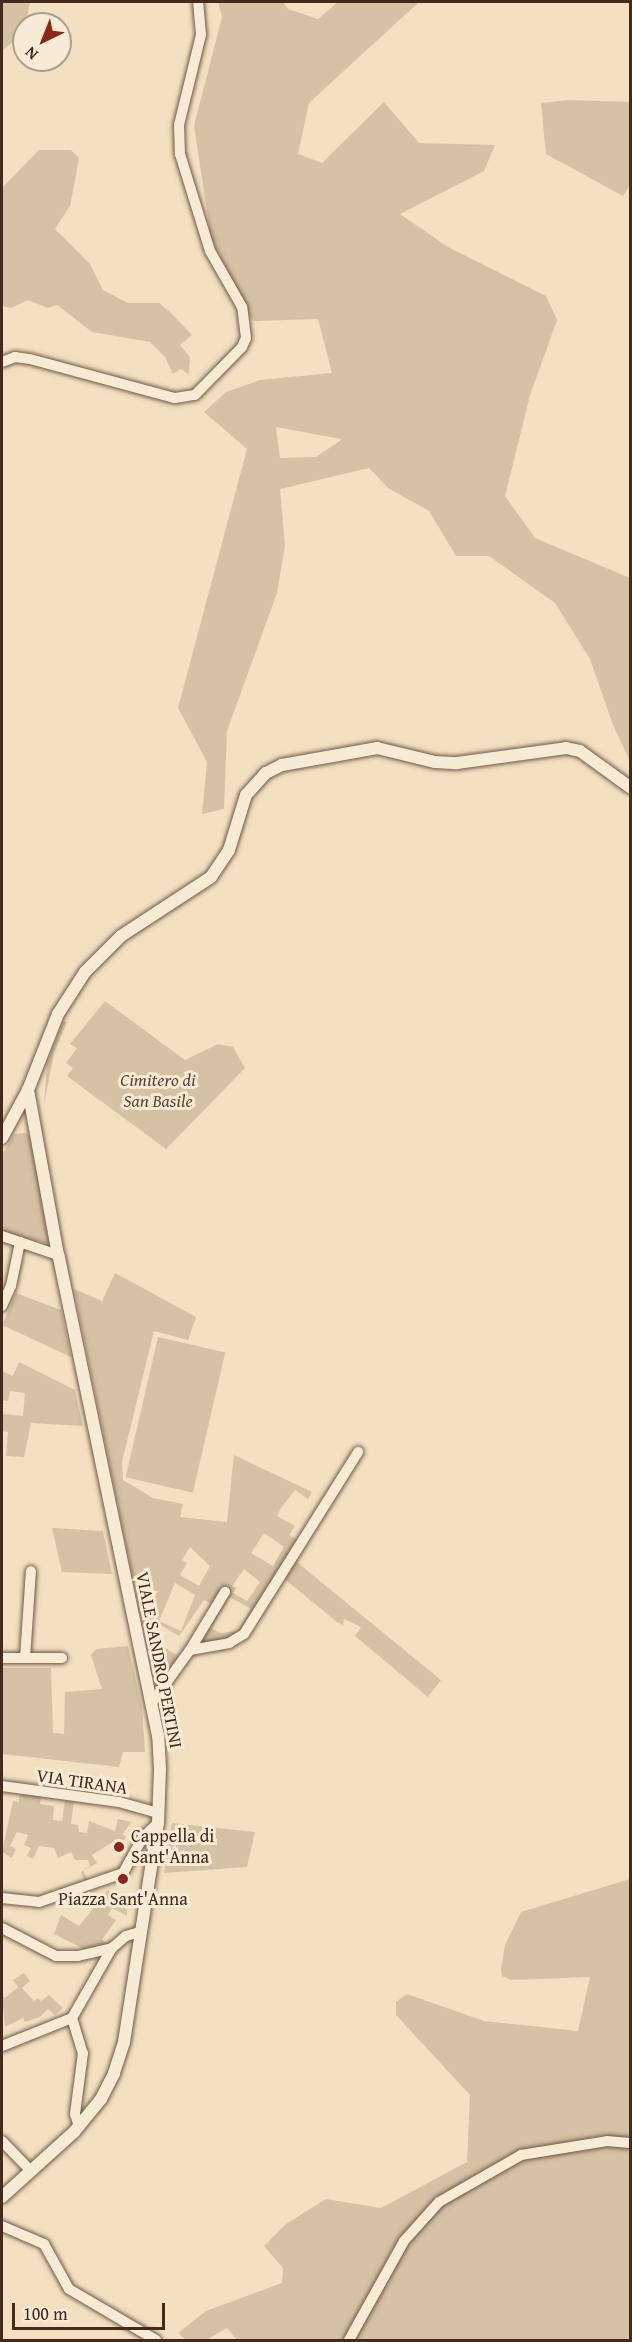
<!DOCTYPE html>
<html>
<head>
<meta charset="utf-8">
<style>
	body { margin:0 }
	#map { position:relative; width:632px; height:2342px; overflow:hidden; background:#f3e0c0; font-family:"Gentium Book Plus",serif }
	div>[style] { position:absolute }
	[style*='--x'] { left:calc(var(--x)*1px); top:calc(var(--y)*1px); width:calc(var(--w)*1px); rotate:calc(var(--a)*1deg) }
	.green>* { inset:0; background:#d5c1a4; transform-origin:0 0 }
	.roads { filter:drop-shadow(0 0 2px #6f5846) drop-shadow(0 0 2px #6f5846) }
	.minor>* { height:10px; margin:-5px; padding:0 5px; transform-origin:5px; border-radius:5px; background:#f7ebd6 }
	.tertiary>* { height:12px; margin:-6px; padding:0 6px; transform-origin:6px; border-radius:6px; background:#f7ebd6 }
	.dots>* { width:16px; height:16px; translate:-50% -50%; box-sizing:border-box; border:3px solid #f7ebd6; border-radius:50% }
	span { translate:-50% -50%; white-space:nowrap; text-align:center; line-height:1.15; -webkit-text-stroke:6px #f7ebd6; paint-order:stroke }
	.park-label { font-size:18px; color:#604838; font-style:italic }
	.street-label { font-size:18px; color:#432a1d }
	.poi-label { font-size:18px; color:#432a1d }
	.left { translate:0 -50%; text-align:left }
	.frame { position:absolute; inset:0; border:3px solid #432a1d; pointer-events:none }
	.north { position:absolute; left:12px; top:12px; width:60px; height:60px; box-sizing:border-box; background:#f7ebd6; border:2px solid #af9e8c; border-radius:50%; rotate:223deg; font-size:16px; font-weight:700; line-height:24px; text-align:center; color:#432a1d }
	.north::after { content:''; display:block; margin:auto; width:21px; height:27px; background:#8f2418; clip-path:polygon(50% 0,100% 100%,50% 72%,0 100%) }
	.scale { position:absolute; left:12px; top:2303px; width:153px; height:27px; box-sizing:border-box; border:3px solid #432a1d; border-top:0; padding-left:8px; font-size:18px; line-height:21px; white-space:nowrap; color:#432a1d; -webkit-text-stroke:4px #f7ebd6; paint-order:stroke }
</style>
</head>
<body>
<div id="map">
	<div class="green">
		<div style="clip-path:polygon(2px 2px,30px 2px,24px 33px,3px 50px)"></div>
		<div style="clip-path:polygon(evenodd,218px 2px,283px 2px,288px 9px,318px 19px,338px 2px,419px 2px,309px 103px,298px 154px,322px 163px,384px 102px,419px 143px,495px 145px,484px 171px,400px 214px,448px 247px,546px 296px,557px 320px,530px 395px,505px 496px,535px 538px,630px 578px,630px 761px,613px 725px,590px 659px,555px 603px,489px 556px,456px 556px,429px 511px,388px 488px,369px 468px,280px 489px,285px 546px,277px 593px,227px 731px,224px 809px,202px 814px,207px 762px,178px 708px,247px 449px,204px 412px,226px 392px,260px 380px,332px 373px,318px 319px,253px 321px,211px 238px,194px 126px,222px 17px,218px 2px,276px 427px,341px 439px,341px 440px,316px 457px,280px 458px,276px 427px)"></div>
		<div style="clip-path:polygon(569px 100px,630px 102px,630px 185px,623px 196px,546px 154px,541px 103px)"></div>
		<div style="clip-path:polygon(39px 150px,71px 150px,79px 158px,70px 206px,55px 229px,90px 264px,103px 290px,128px 303px,159px 303px,170px 312px,192px 335px,180px 345px,190px 357px,189px 374px,180px 369px,173px 374px,165px 357px,150px 342px,92px 332px,57px 305px,48px 308px,28px 300px,11px 308px,2px 306px,2px 188px)"></div>
		<div style="clip-path:polygon(105px 1001px,185px 1060px,218px 1044px,233px 1047px,245px 1068px,166px 1149px,67px 1076px,73px 1068px,66px 1063px,77px 1048px,70px 1044px)"></div>
		<div style="clip-path:polygon(63px 1021px,67px 1022px,54px 1053px,44px 1105px,47px 1063px)"></div>
		<div style="clip-path:polygon(25px 1133px,34px 1140px,54px 1245px,2px 1232px,2px 1155px,14px 1134px)"></div>
		<div style="clip-path:polygon(evenodd,115px 1273px,196px 1317px,188px 1340px,154px 1331px,122px 1462px,123px 1480px,153px 1498px,183px 1504px,180px 1517px,227px 1522px,234px 1455px,312px 1492px,308px 1499px,295px 1490px,281px 1508px,277px 1516px,295px 1526px,289px 1535px,298px 1540px,244px 1628px,225px 1640px,189px 1648px,156px 1692px,74px 1289px,102px 1301px,115px 1273px,264px 1533px,284px 1547px,273px 1566px,251px 1553px,264px 1533px,115px 1273px,190px 1547px,210px 1566px,199px 1586px,180px 1575px,187px 1563px,182px 1560px,190px 1547px,115px 1273px,244px 1569px,260px 1582px,247px 1601px,233px 1593px,236px 1588px,232px 1586px,244px 1569px,115px 1273px,175px 1583px,195px 1595px,181px 1631px,159px 1621px,175px 1583px,115px 1273px,230px 1597px,251px 1609px,238px 1631px,220px 1633px,211px 1628px,230px 1597px,115px 1273px,204px 1600px,212px 1604px,180px 1657px,160px 1645px,156px 1631px,159px 1624px,179px 1636px,204px 1600px)"></div>
		<div style="clip-path:polygon(16px 1293px,61px 1310px,71px 1357px,2px 1325px)"></div>
		<div style="left:158px;top:1337px;width:69px;height:144px;rotate:13deg"></div>
		<div style="clip-path:polygon(19px 1362px,75px 1390px,83px 1426px,31px 1423px,24px 1457px,6px 1456px,8px 1432px,2px 1431px,2px 1414px,23px 1416px,25px 1393px,10px 1391px,8px 1401px,2px 1400px,2px 1371px,13px 1376px)"></div>
		<div style="clip-path:polygon(52px 1528px,103px 1531px,112px 1574px,62px 1572px)"></div>
		<div style="clip-path:polygon(293px 1559px,441px 1680px,428px 1697px,355px 1636px,361px 1627px,344px 1619px,343px 1625px,337px 1622px,282px 1577px)"></div>
		<div style="clip-path:polygon(128px 1646px,142px 1707px,145px 1752px,123px 1752px,119px 1767px,2px 1754px,2px 1668px,51px 1668px,53px 1733px,64px 1734px,65px 1692px,102px 1689px,91px 1655px,96px 1649px)"></div>
		<div style="clip-path:polygon(20px 1792px,41px 1797px,40px 1804px,54px 1806px,53px 1820px,62px 1821px,65px 1800px,74px 1801px,71px 1824px,78px 1825px,79px 1832px,87px 1833px,89px 1821px,115px 1831px,118px 1819px,131px 1822px,123px 1834px,126px 1837px,122px 1843px,111px 1843px,92px 1855px,97px 1863px,83px 1871px,88px 1880px,84px 1881px,81px 1872px,90px 1866px,88px 1860px,75px 1860px,71px 1852px,58px 1858px,54px 1848px,39px 1846px,33px 1859px,27px 1856px,31px 1848px,24px 1845px,28px 1835px,17px 1832px,10px 1846px,16px 1849px,12px 1858px,2px 1852px,13px 1801px,19px 1802px)"></div>
		<div style="clip-path:polygon(172px 1823px,255px 1832px,247px 1867px,164px 1873px)"></div>
		<div style="clip-path:polygon(630px 1879px,630px 2340px,237px 2340px,227px 2328px,206px 2340px,186px 2340px,178px 2333px,206px 2311px,282px 2283px,283px 2268px,264px 2246px,286px 2224px,326px 2199px,381px 2208px,467px 2162px,470px 2095px,396px 2015px,396px 2002px,407px 1994px,484px 2021px,578px 2031px,590px 1977px,511px 1980px,502px 1976px,501px 1970px,505px 1945px,521px 1912px)"></div>
		<div style="clip-path:polygon(108px 1890px,127px 1910px,127px 1916px,112px 1908px,108px 1915px,116px 1920px,102px 1940px,108px 1944px,84px 1949px,54px 1934px,61px 1915px,79px 1926px)"></div>
		<div style="clip-path:polygon(24px 1973px,30px 1981px,22px 1988px,34px 2001px,38px 1998px,41px 2001px,49px 1995px,63px 2008px,55px 2015px,48px 2009px,40px 2017px,25px 2022px,23px 2018px,5px 2027px,2px 1996px,5px 1998px,18px 1987px,13px 1980px)"></div>
	</div>
	<div class="roads">
		<div class="minor">
			<div style="--x:2;--y:362;--w:14;--a:-21"></div>
			<div style="--x:15;--y:357;--w:15;--a:8"></div>
			<div style="--x:30;--y:359;--w:150;--a:15.1"></div>
			<div style="--x:175;--y:398;--w:20;--a:-9"></div>
			<div style="--x:195;--y:395;--w:67;--a:-45.6"></div>
			<div style="--x:242;--y:347;--w:10;--a:-66"></div>
			<div style="--x:246;--y:338;--w:31;--a:-97"></div>
			<div style="--x:242;--y:307;--w:64;--a:-119.7"></div>
			<div style="--x:210;--y:251;--w:102;--a:-107.2"></div>
			<div style="--x:180;--y:154;--w:29;--a:-92"></div>
			<div style="--x:179;--y:125;--w:93;--a:-76.3"></div>
			<div style="--x:201;--y:35;--w:33;--a:-95"></div>
			<div style="--x:2;--y:1236;--w:59;--a:18.7"></div>
			<div style="--x:2;--y:1306;--w:22;--a:-66"></div>
			<div style="--x:11;--y:1286;--w:45;--a:-78.4"></div>
			<div style="--x:190;--y:1650;--w:68;--a:-58.9"></div>
			<div style="--x:2;--y:1658;--w:60;--a:0"></div>
			<div style="--x:25;--y:1658;--w:87;--a:-86.1"></div>
			<div style="--x:151;--y:1704;--w:67;--a:-54.2"></div>
			<div style="--x:190;--y:1650;--w:40;--a:-10"></div>
			<div style="--x:229;--y:1643;--w:17;--a:-31"></div>
			<div style="--x:244;--y:1634;--w:215;--a:-57.9"></div>
			<div style="--x:2;--y:1786;--w:118;--a:7.8"></div>
			<div style="--x:119;--y:1802;--w:41;--a:15.8"></div>
			<div style="--x:2;--y:1898;--w:37;--a:6"></div>
			<div style="--x:39;--y:1902;--w:89;--a:-19"></div>
			<div style="--x:123;--y:1873;--w:41;--a:-60.9"></div>
			<div style="--x:143;--y:1837;--w:21;--a:-43"></div>
			<div style="--x:2;--y:1928;--w:61;--a:27.4"></div>
			<div style="--x:56;--y:1956;--w:22;--a:0"></div>
			<div style="--x:78;--y:1956;--w:35;--a:-13"></div>
			<div style="--x:72;--y:2018;--w:37;--a:73"></div>
			<div style="--x:83;--y:2053;--w:62;--a:97.5"></div>
			<div style="--x:75;--y:2114;--w:13;--a:72"></div>
			<div style="--x:2;--y:2046;--w:75;--a:-21.8"></div>
			<div style="--x:72;--y:2018;--w:81;--a:-60.3"></div>
			<div style="--x:112;--y:1948;--w:18;--a:-41"></div>
			<div style="--x:126;--y:1936;--w:15;--a:-16"></div>
			<div style="--x:2;--y:2141;--w:42;--a:46"></div>
			<div style="--x:2;--y:2226;--w:46;--a:23.2"></div>
			<div style="--x:44;--y:2244;--w:51;--a:60.9"></div>
			<div style="--x:69;--y:2289;--w:101;--a:30.4"></div>
			<div style="--x:349;--y:2340;--w:113;--a:-60.9"></div>
			<div style="--x:404;--y:2241;--w:52;--a:-48.1"></div>
			<div style="--x:439;--y:2202;--w:95;--a:-29.8"></div>
			<div style="--x:521;--y:2155;--w:87;--a:-9.2"></div>
			<div style="--x:607;--y:2141;--w:23;--a:5"></div>
		</div>
		<div class="tertiary">
			<div style="--x:2;--y:1138;--w:55;--a:-61.6"></div>
			<div style="--x:28;--y:1090;--w:82;--a:-68.5"></div>
			<div style="--x:58;--y:1014;--w:50;--a:-57.3"></div>
			<div style="--x:85;--y:972;--w:51;--a:-45"></div>
			<div style="--x:121;--y:936;--w:108;--a:-33.2"></div>
			<div style="--x:211;--y:877;--w:32;--a:-56"></div>
			<div style="--x:229;--y:850;--w:58;--a:-72.8"></div>
			<div style="--x:246;--y:795;--w:30;--a:-48"></div>
			<div style="--x:266;--y:773;--w:18;--a:-27"></div>
			<div style="--x:282;--y:765;--w:97;--a:-10.1"></div>
			<div style="--x:377;--y:748;--w:60;--a:13.6"></div>
			<div style="--x:435;--y:762;--w:22;--a:3"></div>
			<div style="--x:457;--y:763;--w:110;--a:-7.8"></div>
			<div style="--x:566;--y:748;--w:14;--a:12"></div>
			<div style="--x:580;--y:751;--w:62;--a:35.8"></div>
			<div style="--x:2;--y:2197;--w:97;--a:-42.1"></div>
			<div style="--x:74;--y:2132;--w:43;--a:-50.7"></div>
			<div style="--x:101;--y:2099;--w:29;--a:-63"></div>
			<div style="--x:114;--y:2073;--w:33;--a:-72"></div>
			<div style="--x:124;--y:2042;--w:222;--a:-81.2"></div>
			<div style="--x:158;--y:1823;--w:54;--a:-87.9"></div>
			<div style="--x:160;--y:1769;--w:33;--a:-93"></div>
			<div style="--x:158;--y:1736;--w:491;--a:-101.7"></div>
			<div style="--x:58;--y:1255;--w:168;--a:-100.3"></div>
		</div>
	</div>
	<div class="dots">
		<div style="left:119px;top:1847px;background:#8f2418"></div>
		<div style="left:123px;top:1879px;background:#8f2418"></div>
	</div>
	<div class="park-label">
		<span style="left:158px;top:1091px">Cimitero di<br>San Basile</span>
	</div>
	<div class="street-label">
		<span style="left:159px;top:1660px;rotate:79deg">VIALE SANDRO PERTINI</span>
		<span style="left:82px;top:1782px;rotate:8deg">VIA TIRANA</span>
	</div>
	<div class="poi-label">
		<span class="left" style="left:131px;top:1847px">Cappella di<br>Sant'Anna</span>
		<span style="left:123px;top:1899px">Piazza Sant'Anna</span>
	</div>
	<div class="frame"></div>
	<div class="north">N</div>
	<div class="scale">100 m</div>
</div>
</body>
</html>
